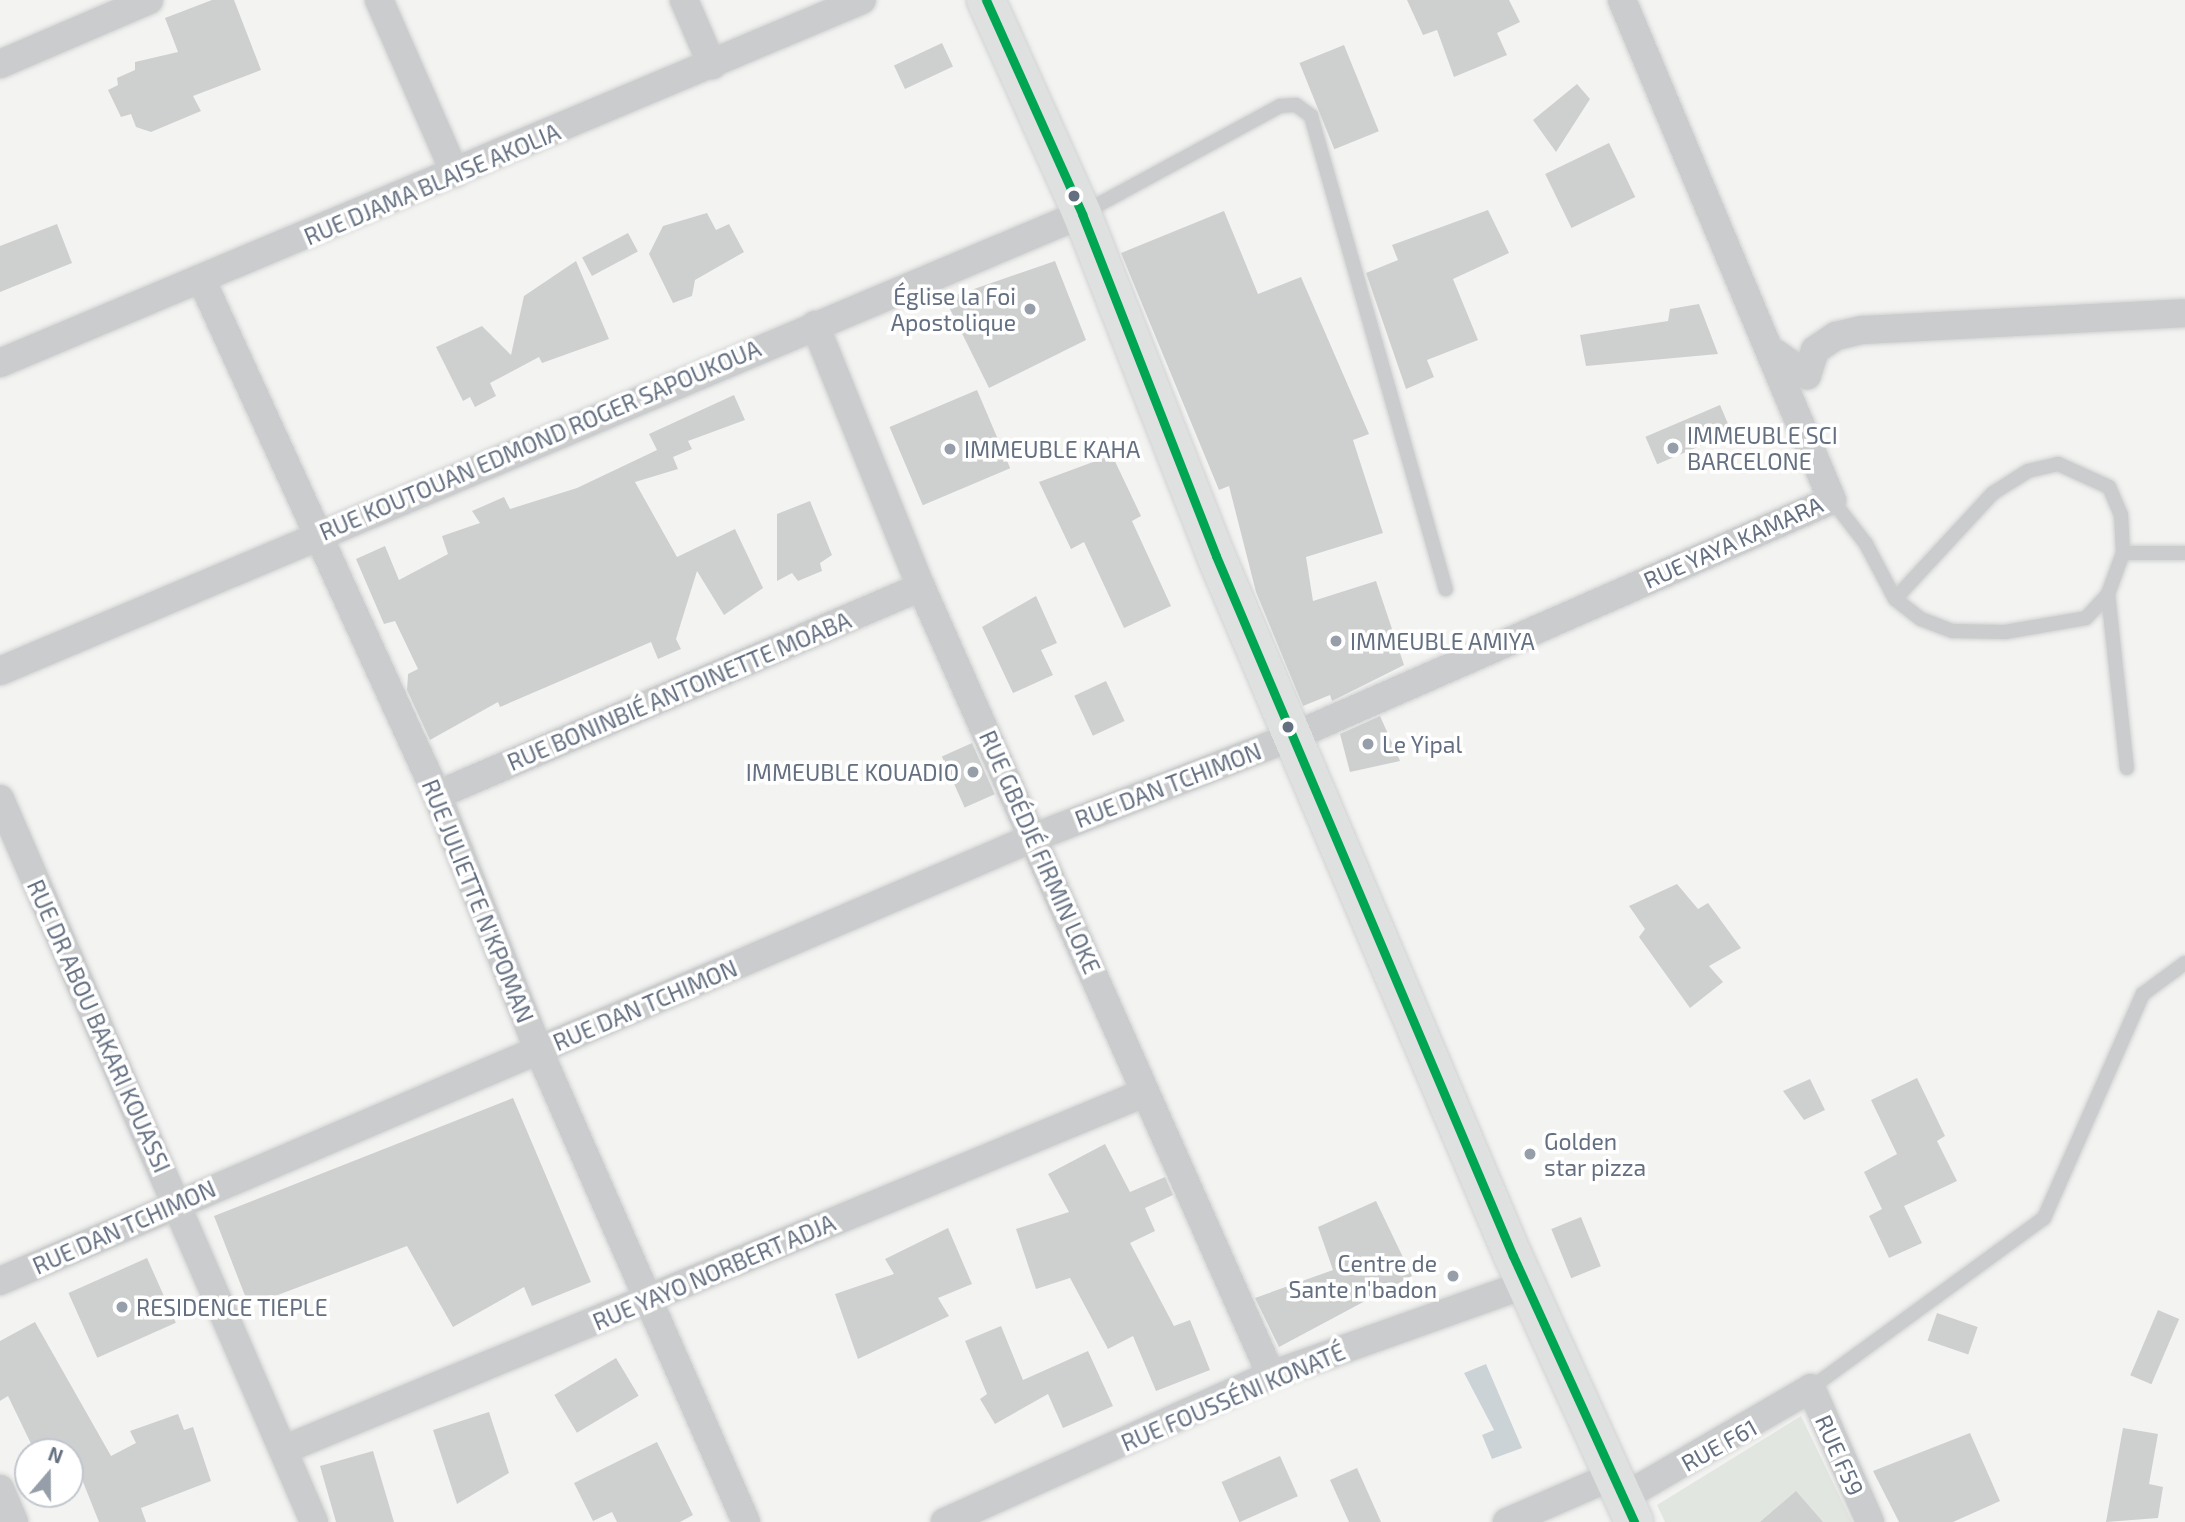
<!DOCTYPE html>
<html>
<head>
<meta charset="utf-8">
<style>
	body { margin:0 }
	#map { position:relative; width:2185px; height:1522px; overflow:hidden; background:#f3f4f2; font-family:"Exo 2",sans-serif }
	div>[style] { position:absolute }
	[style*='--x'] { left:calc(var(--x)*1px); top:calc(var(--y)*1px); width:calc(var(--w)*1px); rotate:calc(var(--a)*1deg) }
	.green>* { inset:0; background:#e2e6e0 }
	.water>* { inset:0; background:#ccd3d7 }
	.building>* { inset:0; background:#cecfcf; transform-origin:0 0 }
	.roads { filter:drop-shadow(0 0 2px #d0d1d1) drop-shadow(0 0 2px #d0d1d1) }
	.lane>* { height:14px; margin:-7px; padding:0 7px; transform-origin:7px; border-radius:7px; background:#cbcccd }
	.street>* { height:28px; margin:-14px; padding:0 14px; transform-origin:14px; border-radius:14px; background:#cbcccd }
	.secondary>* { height:38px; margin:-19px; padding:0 19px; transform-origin:19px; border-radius:19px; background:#dfe0e0 }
	.bus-1>* { height:9px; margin:-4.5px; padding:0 4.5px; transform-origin:4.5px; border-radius:4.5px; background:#00a651 }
	.dots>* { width:19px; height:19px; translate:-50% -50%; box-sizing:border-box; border:4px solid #fff; border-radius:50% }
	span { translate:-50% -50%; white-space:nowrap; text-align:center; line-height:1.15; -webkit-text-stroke:7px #fff; paint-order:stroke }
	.street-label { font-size:23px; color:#647081 }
	.poi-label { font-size:23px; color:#647081 }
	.right { translate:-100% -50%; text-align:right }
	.left { translate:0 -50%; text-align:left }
	.north { position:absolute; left:14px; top:1438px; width:70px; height:70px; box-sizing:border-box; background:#fff; border:2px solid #c1c6cd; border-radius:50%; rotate:20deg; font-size:19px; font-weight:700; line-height:28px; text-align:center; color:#647081 }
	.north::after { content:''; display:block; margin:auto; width:24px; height:32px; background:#969ea9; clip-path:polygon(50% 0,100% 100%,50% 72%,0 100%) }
</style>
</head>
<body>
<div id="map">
	<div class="green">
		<div style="clip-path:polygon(1801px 1416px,1852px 1522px,1665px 1522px,1657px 1505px)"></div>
	</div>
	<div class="water">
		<div style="clip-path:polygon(1486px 1364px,1522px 1448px,1492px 1459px,1482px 1435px,1494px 1430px,1464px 1373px)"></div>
	</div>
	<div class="building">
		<div style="clip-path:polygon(212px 0,234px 0,261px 70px,193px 96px,201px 111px,151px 132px,136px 127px,131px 114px,121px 117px,108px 90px,118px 85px,117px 78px,135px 70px,135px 62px,178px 52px,165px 18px)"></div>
		<div style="clip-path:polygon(1407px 0,1509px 0,1520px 22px,1497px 33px,1507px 55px,1454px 77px,1437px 30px,1423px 35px)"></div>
		<div style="left:942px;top:43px;width:26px;height:53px;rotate:65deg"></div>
		<div style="left:1344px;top:45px;width:93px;height:48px;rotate:68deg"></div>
		<div style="clip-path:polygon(1577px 84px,1590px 99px,1556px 152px,1533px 120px)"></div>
		<div style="left:1609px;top:143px;width:60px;height:71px;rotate:64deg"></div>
		<div style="clip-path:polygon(1488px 210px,1509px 253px,1453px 279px,1478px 340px,1427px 360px,1434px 377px,1406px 389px,1366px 273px,1398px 260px,1392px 245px)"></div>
		<div style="clip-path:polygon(1224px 211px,1258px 294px,1301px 277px,1369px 434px,1353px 440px,1383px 533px,1306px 557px,1313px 601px,1376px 581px,1404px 665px,1332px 701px,1330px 695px,1303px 706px,1256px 592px,1229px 486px,1219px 490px,1121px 253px)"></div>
		<div style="clip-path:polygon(707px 213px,716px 230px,729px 224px,744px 252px,695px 280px,692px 296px,673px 303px,649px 254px,663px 226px)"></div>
		<div style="clip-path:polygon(57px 224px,72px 263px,0 292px,0 246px)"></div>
		<div style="left:628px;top:233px;width:21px;height:52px;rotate:62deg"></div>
		<div style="clip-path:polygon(576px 261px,609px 339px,542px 363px,539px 357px,490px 383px,496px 396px,475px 407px,470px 397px,463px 401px,436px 347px,482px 326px,511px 355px,524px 296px)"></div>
		<div style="clip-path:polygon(1055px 261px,1086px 340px,989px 388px,945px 299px)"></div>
		<div style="clip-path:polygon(1699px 304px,1718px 354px,1586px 366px,1580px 335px,1668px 321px,1670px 309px)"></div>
		<div style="left:977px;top:390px;width:85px;height:95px;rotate:67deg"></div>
		<div style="clip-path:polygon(734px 395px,745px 420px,688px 441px,692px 449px,673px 457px,678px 469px,635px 482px,677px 557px,735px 529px,763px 588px,724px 615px,697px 571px,676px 639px,681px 649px,658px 659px,651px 642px,500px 707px,498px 702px,430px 740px,407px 690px,408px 674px,418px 669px,395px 621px,384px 624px,356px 559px,385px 546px,399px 580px,448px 554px,442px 536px,480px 523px,472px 511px,504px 497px,510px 509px,577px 488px,657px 450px,649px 434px)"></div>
		<div style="left:1720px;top:405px;width:30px;height:81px;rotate:67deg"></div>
		<div style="clip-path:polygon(1112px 455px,1141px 516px,1132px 521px,1171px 606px,1124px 628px,1084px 542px,1071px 549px,1039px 482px)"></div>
		<div style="clip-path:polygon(810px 501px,832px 555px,820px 563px,822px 571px,798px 581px,792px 573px,777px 581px,777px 514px)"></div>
		<div style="clip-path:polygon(1036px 596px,1057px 643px,1041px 650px,1053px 675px,1013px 693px,982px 627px)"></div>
		<div style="left:1106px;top:681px;width:44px;height:35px;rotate:65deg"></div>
		<div style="clip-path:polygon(1380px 716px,1400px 761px,1350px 772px,1340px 734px)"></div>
		<div style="left:972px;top:743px;width:56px;height:33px;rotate:66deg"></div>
		<div style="clip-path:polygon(1677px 884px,1698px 909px,1708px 903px,1741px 948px,1709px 966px,1723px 982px,1690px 1008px,1639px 937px,1645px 929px,1629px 906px)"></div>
		<div style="clip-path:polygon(1917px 1078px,1945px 1136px,1937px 1141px,1957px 1181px,1904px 1206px,1922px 1243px,1889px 1258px,1869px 1216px,1882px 1209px,1864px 1172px,1897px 1154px,1871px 1100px)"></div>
		<div style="clip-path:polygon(1810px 1079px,1825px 1110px,1804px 1120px,1783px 1091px)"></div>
		<div style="clip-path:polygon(513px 1098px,591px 1282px,532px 1306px,524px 1287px,453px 1327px,407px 1246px,249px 1306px,214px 1216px)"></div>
		<div style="clip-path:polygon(1105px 1144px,1130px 1192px,1165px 1177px,1173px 1195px,1145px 1208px,1155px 1231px,1130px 1243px,1174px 1326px,1190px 1320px,1210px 1370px,1156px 1391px,1133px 1336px,1108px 1349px,1070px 1278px,1036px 1289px,1016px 1229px,1069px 1212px,1048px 1174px)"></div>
		<div style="clip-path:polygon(1376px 1201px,1412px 1276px,1279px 1347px,1255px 1298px,1333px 1270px,1318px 1227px)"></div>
		<div style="left:1581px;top:1217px;width:53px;height:32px;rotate:68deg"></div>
		<div style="clip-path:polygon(948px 1228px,972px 1284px,938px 1298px,949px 1316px,858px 1359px,835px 1294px,894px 1274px,885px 1259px)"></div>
		<div style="left:147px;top:1258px;width:71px;height:86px;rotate:66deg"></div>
		<div style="left:2158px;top:1310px;width:23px;height:71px;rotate:23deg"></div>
		<div style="left:1937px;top:1313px;width:43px;height:29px;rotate:19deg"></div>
		<div style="clip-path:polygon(35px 1322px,111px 1456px,136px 1443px,130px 1431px,178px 1414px,184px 1430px,193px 1427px,211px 1481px,141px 1508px,146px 1522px,99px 1522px,71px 1452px,35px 1452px,8px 1396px,0 1401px,0 1341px)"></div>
		<div style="clip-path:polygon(1001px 1326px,1023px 1380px,1088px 1351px,1113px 1406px,1063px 1428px,1048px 1394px,995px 1424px,980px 1399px,987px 1394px,965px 1341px)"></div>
		<div style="left:616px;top:1358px;width:44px;height:72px;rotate:59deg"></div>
		<div style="clip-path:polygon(489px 1412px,509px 1473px,457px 1504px,433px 1430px)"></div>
		<div style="clip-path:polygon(2123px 1428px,2158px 1434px,2149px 1484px,2163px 1487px,2158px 1518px,2106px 1522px)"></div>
		<div style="clip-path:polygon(1970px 1433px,2000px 1501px,1953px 1522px,1899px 1522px,1873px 1471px)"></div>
		<div style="clip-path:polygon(657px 1442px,693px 1515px,680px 1522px,617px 1522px,612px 1512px,593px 1521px,574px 1483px)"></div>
		<div style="clip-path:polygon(373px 1451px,394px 1522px,336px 1522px,320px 1466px)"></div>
		<div style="left:1280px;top:1456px;width:44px;height:64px;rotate:66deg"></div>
		<div style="clip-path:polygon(1357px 1468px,1381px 1522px,1349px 1522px,1330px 1480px)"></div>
		<div style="clip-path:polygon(1796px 1491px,1823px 1522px,1760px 1522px)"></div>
	</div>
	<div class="roads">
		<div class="lane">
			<div style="--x:1083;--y:213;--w:224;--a:-28.5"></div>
			<div style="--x:1280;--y:106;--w:16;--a:-4"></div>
			<div style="--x:1296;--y:105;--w:19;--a:36"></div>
			<div style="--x:1311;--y:116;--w:492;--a:74.1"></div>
			<div style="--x:1832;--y:500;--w:56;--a:52.3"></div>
			<div style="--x:1866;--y:544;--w:62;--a:62.2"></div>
			<div style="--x:1895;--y:599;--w:33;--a:38"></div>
			<div style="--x:1921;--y:619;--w:34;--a:21"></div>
			<div style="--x:1953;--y:631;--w:52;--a:1.1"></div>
			<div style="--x:2005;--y:632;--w:82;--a:-9.8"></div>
			<div style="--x:2086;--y:618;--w:33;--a:-47"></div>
			<div style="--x:2108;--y:594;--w:44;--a:-69.9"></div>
			<div style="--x:2123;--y:553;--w:38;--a:-93"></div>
			<div style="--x:2121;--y:515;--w:30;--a:-113"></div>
			<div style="--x:2109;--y:487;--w:56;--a:-155.7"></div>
			<div style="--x:2058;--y:464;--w:31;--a:167"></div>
			<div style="--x:2028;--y:471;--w:41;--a:147.8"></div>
			<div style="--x:1993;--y:493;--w:144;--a:132.8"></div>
			<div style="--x:2123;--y:553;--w:62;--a:0"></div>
			<div style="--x:2108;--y:594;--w:175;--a:83.8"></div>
			<div style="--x:1811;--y:1388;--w:288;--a:-36.1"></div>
			<div style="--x:2044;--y:1218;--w:245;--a:-66.2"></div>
			<div style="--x:2143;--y:994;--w:52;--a:-36.4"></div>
		</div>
		<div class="street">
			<div style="--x:379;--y:0;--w:189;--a:66.3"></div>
			<div style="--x:684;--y:0;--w:71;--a:66.7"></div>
			<div style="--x:0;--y:64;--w:162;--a:-23.2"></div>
			<div style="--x:203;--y:283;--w:563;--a:65.44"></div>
			<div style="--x:437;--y:795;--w:276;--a:68.3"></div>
			<div style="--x:539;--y:1051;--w:514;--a:66.27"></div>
			<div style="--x:815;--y:325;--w:283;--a:68"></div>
			<div style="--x:921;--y:587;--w:862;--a:66.05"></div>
			<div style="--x:1775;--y:353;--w:39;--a:35"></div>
			<div style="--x:1807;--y:375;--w:26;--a:-72"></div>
			<div style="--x:1815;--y:350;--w:25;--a:-34"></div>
			<div style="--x:1836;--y:336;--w:28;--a:-13"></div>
			<div style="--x:1863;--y:330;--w:320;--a:-3"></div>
			<div style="--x:0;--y:363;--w:935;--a:-22.84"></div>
			<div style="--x:0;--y:671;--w:1175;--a:-22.9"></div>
			<div style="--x:437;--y:795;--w:527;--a:-23.26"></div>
			<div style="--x:0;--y:799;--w:788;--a:66.52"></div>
			<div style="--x:0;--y:1281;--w:1126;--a:-23.22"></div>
			<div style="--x:1035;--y:837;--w:278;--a:-21.3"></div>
			<div style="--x:1294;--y:736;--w:587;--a:-23.69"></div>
			<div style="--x:1832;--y:500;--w:542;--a:-112.78"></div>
			<div style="--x:283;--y:1450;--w:932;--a:-22.52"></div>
			<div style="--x:0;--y:1489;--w:36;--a:67"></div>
			<div style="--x:1624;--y:1497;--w:216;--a:-30.2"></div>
			<div style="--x:1811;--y:1388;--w:146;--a:66.2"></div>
			<div style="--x:945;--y:1522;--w:358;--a:-24.3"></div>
			<div style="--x:1271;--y:1375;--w:271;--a:-19.6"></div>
			<div style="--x:1507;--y:1522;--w:116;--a:-23.5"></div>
		</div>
		<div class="secondary">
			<div style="--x:986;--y:0;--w:235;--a:65.8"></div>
			<div style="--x:1082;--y:214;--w:367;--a:68.6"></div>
			<div style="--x:1216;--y:556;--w:760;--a:67.01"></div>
			<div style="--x:1513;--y:1256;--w:292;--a:65.5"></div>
		</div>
	</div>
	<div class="bus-1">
		<div style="--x:986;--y:0;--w:235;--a:65.8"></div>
		<div style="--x:1082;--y:214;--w:367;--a:68.6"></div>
		<div style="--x:1216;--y:556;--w:760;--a:67.01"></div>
		<div style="--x:1513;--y:1256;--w:292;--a:65.5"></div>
	</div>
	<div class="dots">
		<div style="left:1074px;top:196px;background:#647081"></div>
		<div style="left:1030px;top:309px;background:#969ea9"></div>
		<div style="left:1673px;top:448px;background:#969ea9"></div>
		<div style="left:950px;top:449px;background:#969ea9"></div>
		<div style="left:1336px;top:641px;background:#969ea9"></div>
		<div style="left:1288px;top:727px;background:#647081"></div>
		<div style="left:1368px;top:744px;background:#969ea9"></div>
		<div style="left:973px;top:772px;background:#969ea9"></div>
		<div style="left:1530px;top:1154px;background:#969ea9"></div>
		<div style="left:1453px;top:1276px;background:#969ea9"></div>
		<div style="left:122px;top:1307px;background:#969ea9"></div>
	</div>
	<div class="street-label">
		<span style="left:432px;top:184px;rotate:-23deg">RUE DJAMA BLAISE AKOLIA</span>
		<span style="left:540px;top:440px;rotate:-23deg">RUE KOUTOUAN EDMOND ROGER SAPOUKOUA</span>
		<span style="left:1733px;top:542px;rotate:-24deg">RUE YAYA KAMARA</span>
		<span style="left:679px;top:691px;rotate:-23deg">RUE BONINBIÉ ANTOINETTE MOABA</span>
		<span style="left:1168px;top:785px;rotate:-21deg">RUE DAN TCHIMON</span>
		<span style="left:1040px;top:852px;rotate:66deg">RUE GBÉDJÉ FIRMIN LOKE</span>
		<span style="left:478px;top:901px;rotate:68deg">RUE JULIETTE N'KPOMAN</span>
		<span style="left:645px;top:1005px;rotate:-23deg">RUE DAN TCHIMON</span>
		<span style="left:99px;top:1026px;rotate:66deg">RUE DR ABOU BAKARI KOUASSI</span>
		<span style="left:124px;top:1227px;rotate:-24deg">RUE DAN TCHIMON</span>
		<span style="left:714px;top:1272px;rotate:-23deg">RUE YAYO NORBERT ADJA</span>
		<span style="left:1233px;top:1397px;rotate:-23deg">RUE FOUSSÉNI KONATÉ</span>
		<span style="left:1719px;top:1445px;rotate:-29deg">RUE F61</span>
		<span style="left:1840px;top:1455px;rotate:66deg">RUE F59</span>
	</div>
	<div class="poi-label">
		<span class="right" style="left:1016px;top:309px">Église la Foi<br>Apostolique</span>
		<span class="left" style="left:1687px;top:448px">IMMEUBLE SCI<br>BARCELONE</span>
		<span class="left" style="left:964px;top:449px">IMMEUBLE KAHA</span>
		<span class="left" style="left:1350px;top:641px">IMMEUBLE AMIYA</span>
		<span class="left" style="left:1382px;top:744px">Le Yipal</span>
		<span class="right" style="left:959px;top:772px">IMMEUBLE KOUADIO</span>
		<span class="left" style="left:1544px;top:1154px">Golden<br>star pizza</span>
		<span class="right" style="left:1437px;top:1276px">Centre de<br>Sante n'badon</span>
		<span class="left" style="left:136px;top:1307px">RESIDENCE TIEPLE</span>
	</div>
	<div class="north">N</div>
</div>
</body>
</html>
